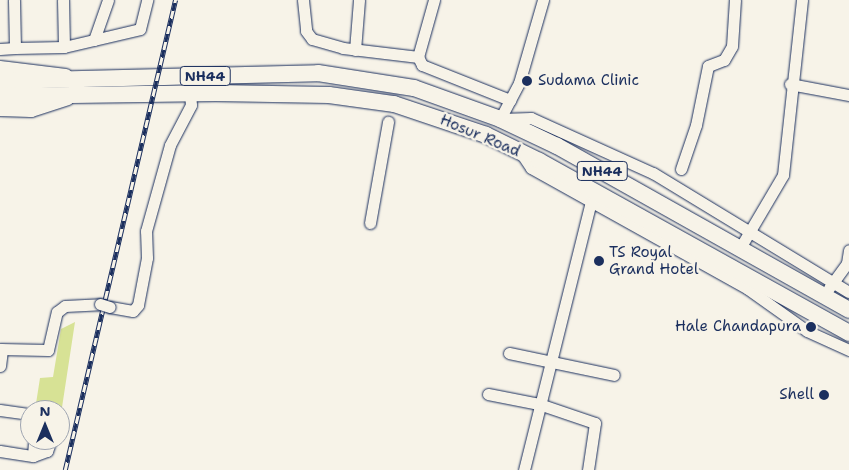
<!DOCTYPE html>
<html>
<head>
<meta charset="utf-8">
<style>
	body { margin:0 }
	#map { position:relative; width:849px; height:470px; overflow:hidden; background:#f7f3e8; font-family:"Shantell Sans",sans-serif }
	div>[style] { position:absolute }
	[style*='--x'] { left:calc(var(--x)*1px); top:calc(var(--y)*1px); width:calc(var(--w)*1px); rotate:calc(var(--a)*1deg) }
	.green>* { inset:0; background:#d7e295 }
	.roads { filter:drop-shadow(0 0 1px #1b2f5e) drop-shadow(0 0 1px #1b2f5e) }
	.minor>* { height:11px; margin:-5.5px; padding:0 5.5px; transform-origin:5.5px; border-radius:5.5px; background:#f7f3e8 }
	.major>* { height:14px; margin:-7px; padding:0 7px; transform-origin:7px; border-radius:7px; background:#f7f3e8 }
	.highway>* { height:16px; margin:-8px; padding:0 8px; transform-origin:8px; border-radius:8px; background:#f7f3e8 }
	.rail>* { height:4.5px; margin-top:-2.25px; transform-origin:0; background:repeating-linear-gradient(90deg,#f7f3e8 0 8px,#1b2f5e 0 16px); box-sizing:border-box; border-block:1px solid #1b2f5e }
	.bridges { filter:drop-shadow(0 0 1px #1b2f5e) drop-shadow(0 0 1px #1b2f5e) }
	.minor-bridge>* { height:11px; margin:-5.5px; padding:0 5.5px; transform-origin:5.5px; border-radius:5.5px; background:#f7f3e8 }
	.dots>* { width:14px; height:14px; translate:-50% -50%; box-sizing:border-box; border:2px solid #f7f3e8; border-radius:50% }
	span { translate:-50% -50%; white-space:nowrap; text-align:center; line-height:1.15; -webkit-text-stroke:5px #f7f3e8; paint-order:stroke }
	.shield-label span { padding:1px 4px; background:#f7f3e8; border:1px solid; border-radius:4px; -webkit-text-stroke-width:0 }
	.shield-label { font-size:14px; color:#1b2f5e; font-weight:700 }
	.poi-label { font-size:15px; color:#1b2f5e }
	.left { translate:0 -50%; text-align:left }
	.right { translate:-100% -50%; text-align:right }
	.street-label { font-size:15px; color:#1b2f5e }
	.north { position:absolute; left:20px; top:400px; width:50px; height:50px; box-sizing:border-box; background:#f7f3e8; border:1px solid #9fa5b1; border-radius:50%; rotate:0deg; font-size:14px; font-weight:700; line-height:20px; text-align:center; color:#1b2f5e }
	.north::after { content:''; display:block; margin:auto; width:18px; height:22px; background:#1b2f5e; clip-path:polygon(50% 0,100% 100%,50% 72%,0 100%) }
</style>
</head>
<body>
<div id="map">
	<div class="green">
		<div style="clip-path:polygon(75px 322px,61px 414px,60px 410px,35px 410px,40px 378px,53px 377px,61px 329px)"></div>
	</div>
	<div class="roads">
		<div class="minor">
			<div style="--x:303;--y:0;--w:31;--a:84"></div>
			<div style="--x:306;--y:31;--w:10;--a:53"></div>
			<div style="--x:312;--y:39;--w:32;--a:16"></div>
			<div style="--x:343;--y:48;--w:76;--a:6.8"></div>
			<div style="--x:434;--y:0;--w:59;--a:105.7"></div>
			<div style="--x:418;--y:57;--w:9;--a:63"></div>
			<div style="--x:422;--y:65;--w:95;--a:21.7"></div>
			<div style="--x:543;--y:0;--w:86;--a:106.1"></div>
			<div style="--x:519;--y:83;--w:41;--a:117.8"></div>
			<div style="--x:500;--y:119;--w:31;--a:-2"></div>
			<div style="--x:531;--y:118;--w:134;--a:24.3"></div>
			<div style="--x:653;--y:173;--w:229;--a:31.3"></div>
			<div style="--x:94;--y:40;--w:42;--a:-70.7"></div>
			<div style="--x:64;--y:47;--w:78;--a:-13.3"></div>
			<div style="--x:140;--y:29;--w:30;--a:-76"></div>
			<div style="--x:15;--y:48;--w:49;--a:-1.2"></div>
			<div style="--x:64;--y:47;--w:47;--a:-91.2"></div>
			<div style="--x:0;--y:49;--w:15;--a:-4"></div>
			<div style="--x:15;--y:48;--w:48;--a:-91.2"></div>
			<div style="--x:355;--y:50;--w:50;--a:-85.4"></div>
			<div style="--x:790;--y:84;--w:60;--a:10.6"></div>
			<div style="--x:521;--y:153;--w:18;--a:56"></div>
			<div style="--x:531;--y:168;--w:248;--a:29.1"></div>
			<div style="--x:748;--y:289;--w:72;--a:35.4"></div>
			<div style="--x:807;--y:331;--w:46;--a:24.3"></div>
			<div style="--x:681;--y:169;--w:46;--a:-71.2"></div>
			<div style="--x:696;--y:125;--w:60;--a:-78.5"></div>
			<div style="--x:708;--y:66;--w:17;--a:-21"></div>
			<div style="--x:724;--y:60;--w:16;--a:-60"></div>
			<div style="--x:732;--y:46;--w:46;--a:-86.3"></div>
			<div style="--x:370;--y:223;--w:103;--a:-79.9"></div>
			<div style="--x:740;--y:248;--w:85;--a:-59.5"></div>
			<div style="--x:783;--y:175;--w:176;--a:-83.8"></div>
			<div style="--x:829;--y:288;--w:31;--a:-54"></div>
			<div style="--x:847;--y:263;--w:13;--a:-81"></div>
			<div style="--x:110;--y:307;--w:23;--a:10"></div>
			<div style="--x:133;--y:311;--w:8;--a:-50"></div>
			<div style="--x:138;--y:305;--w:48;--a:-79.2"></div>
			<div style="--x:147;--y:258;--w:27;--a:-92"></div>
			<div style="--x:146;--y:231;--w:89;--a:-74.4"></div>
			<div style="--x:170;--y:145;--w:45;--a:-62.3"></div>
			<div style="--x:191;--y:105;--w:12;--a:-95"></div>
			<div style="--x:0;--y:349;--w:48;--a:1.2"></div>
			<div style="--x:48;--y:350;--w:39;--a:-77"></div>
			<div style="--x:57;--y:312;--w:10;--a:-37"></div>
			<div style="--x:65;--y:306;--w:35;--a:-3"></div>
			<div style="--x:509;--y:353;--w:107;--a:11.8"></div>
			<div style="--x:0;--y:366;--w:17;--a:-83"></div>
			<div style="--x:488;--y:394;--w:52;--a:11.1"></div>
			<div style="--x:539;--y:404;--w:59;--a:18.7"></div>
			<div style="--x:595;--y:423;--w:48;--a:98.5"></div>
			<div style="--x:0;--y:410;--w:30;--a:8"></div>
			<div style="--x:0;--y:451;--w:33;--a:9"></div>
			<div style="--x:33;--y:456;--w:16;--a:-86"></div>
			<div style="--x:33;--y:456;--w:15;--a:-20"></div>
			<div style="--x:47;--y:451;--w:12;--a:-70"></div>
			<div style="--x:524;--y:470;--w:277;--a:-76"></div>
		</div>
		<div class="major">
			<div style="--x:0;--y:68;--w:66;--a:6.9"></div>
			<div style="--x:0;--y:109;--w:31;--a:2"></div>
			<div style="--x:31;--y:110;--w:38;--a:-18"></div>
		</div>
		<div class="highway">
			<div style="--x:0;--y:81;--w:318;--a:-1.4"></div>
			<div style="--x:318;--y:73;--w:97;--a:8.9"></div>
			<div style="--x:414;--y:88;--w:91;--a:19.8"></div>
			<div style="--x:500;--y:119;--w:63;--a:25.3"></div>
			<div style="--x:557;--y:146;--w:335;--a:29.3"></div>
			<div style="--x:0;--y:96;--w:216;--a:-0.8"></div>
			<div style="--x:216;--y:93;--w:113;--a:1"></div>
			<div style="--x:329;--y:95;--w:66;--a:7.9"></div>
			<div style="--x:394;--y:104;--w:97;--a:18.6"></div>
			<div style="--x:486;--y:135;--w:59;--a:26.1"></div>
			<div style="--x:539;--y:161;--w:355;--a:29"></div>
		</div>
	</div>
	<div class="rail">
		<div style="--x:65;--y:470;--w:483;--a:-76.8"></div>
	</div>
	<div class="bridges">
		<div class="minor-bridge">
			<div style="--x:100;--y:304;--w:10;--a:17"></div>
		</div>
	</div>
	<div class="dots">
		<div style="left:527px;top:81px;background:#1b2f5e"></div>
		<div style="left:599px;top:261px;background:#1b2f5e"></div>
		<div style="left:811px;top:327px;background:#1b2f5e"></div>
		<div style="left:824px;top:395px;background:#1b2f5e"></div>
	</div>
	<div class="shield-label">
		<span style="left:205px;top:76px">NH44</span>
		<span style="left:602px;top:171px">NH44</span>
	</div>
	<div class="poi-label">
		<span class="left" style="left:538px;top:81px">Sudama Clinic</span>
		<span class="left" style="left:609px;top:261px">TS Royal<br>Grand Hotel</span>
		<span class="right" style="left:801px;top:327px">Hale Chandapura</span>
		<span class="right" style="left:814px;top:395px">Shell</span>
	</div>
	<div class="street-label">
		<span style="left:480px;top:136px;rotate:23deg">Hosur Road</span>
	</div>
	<div class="north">N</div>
</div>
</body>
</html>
